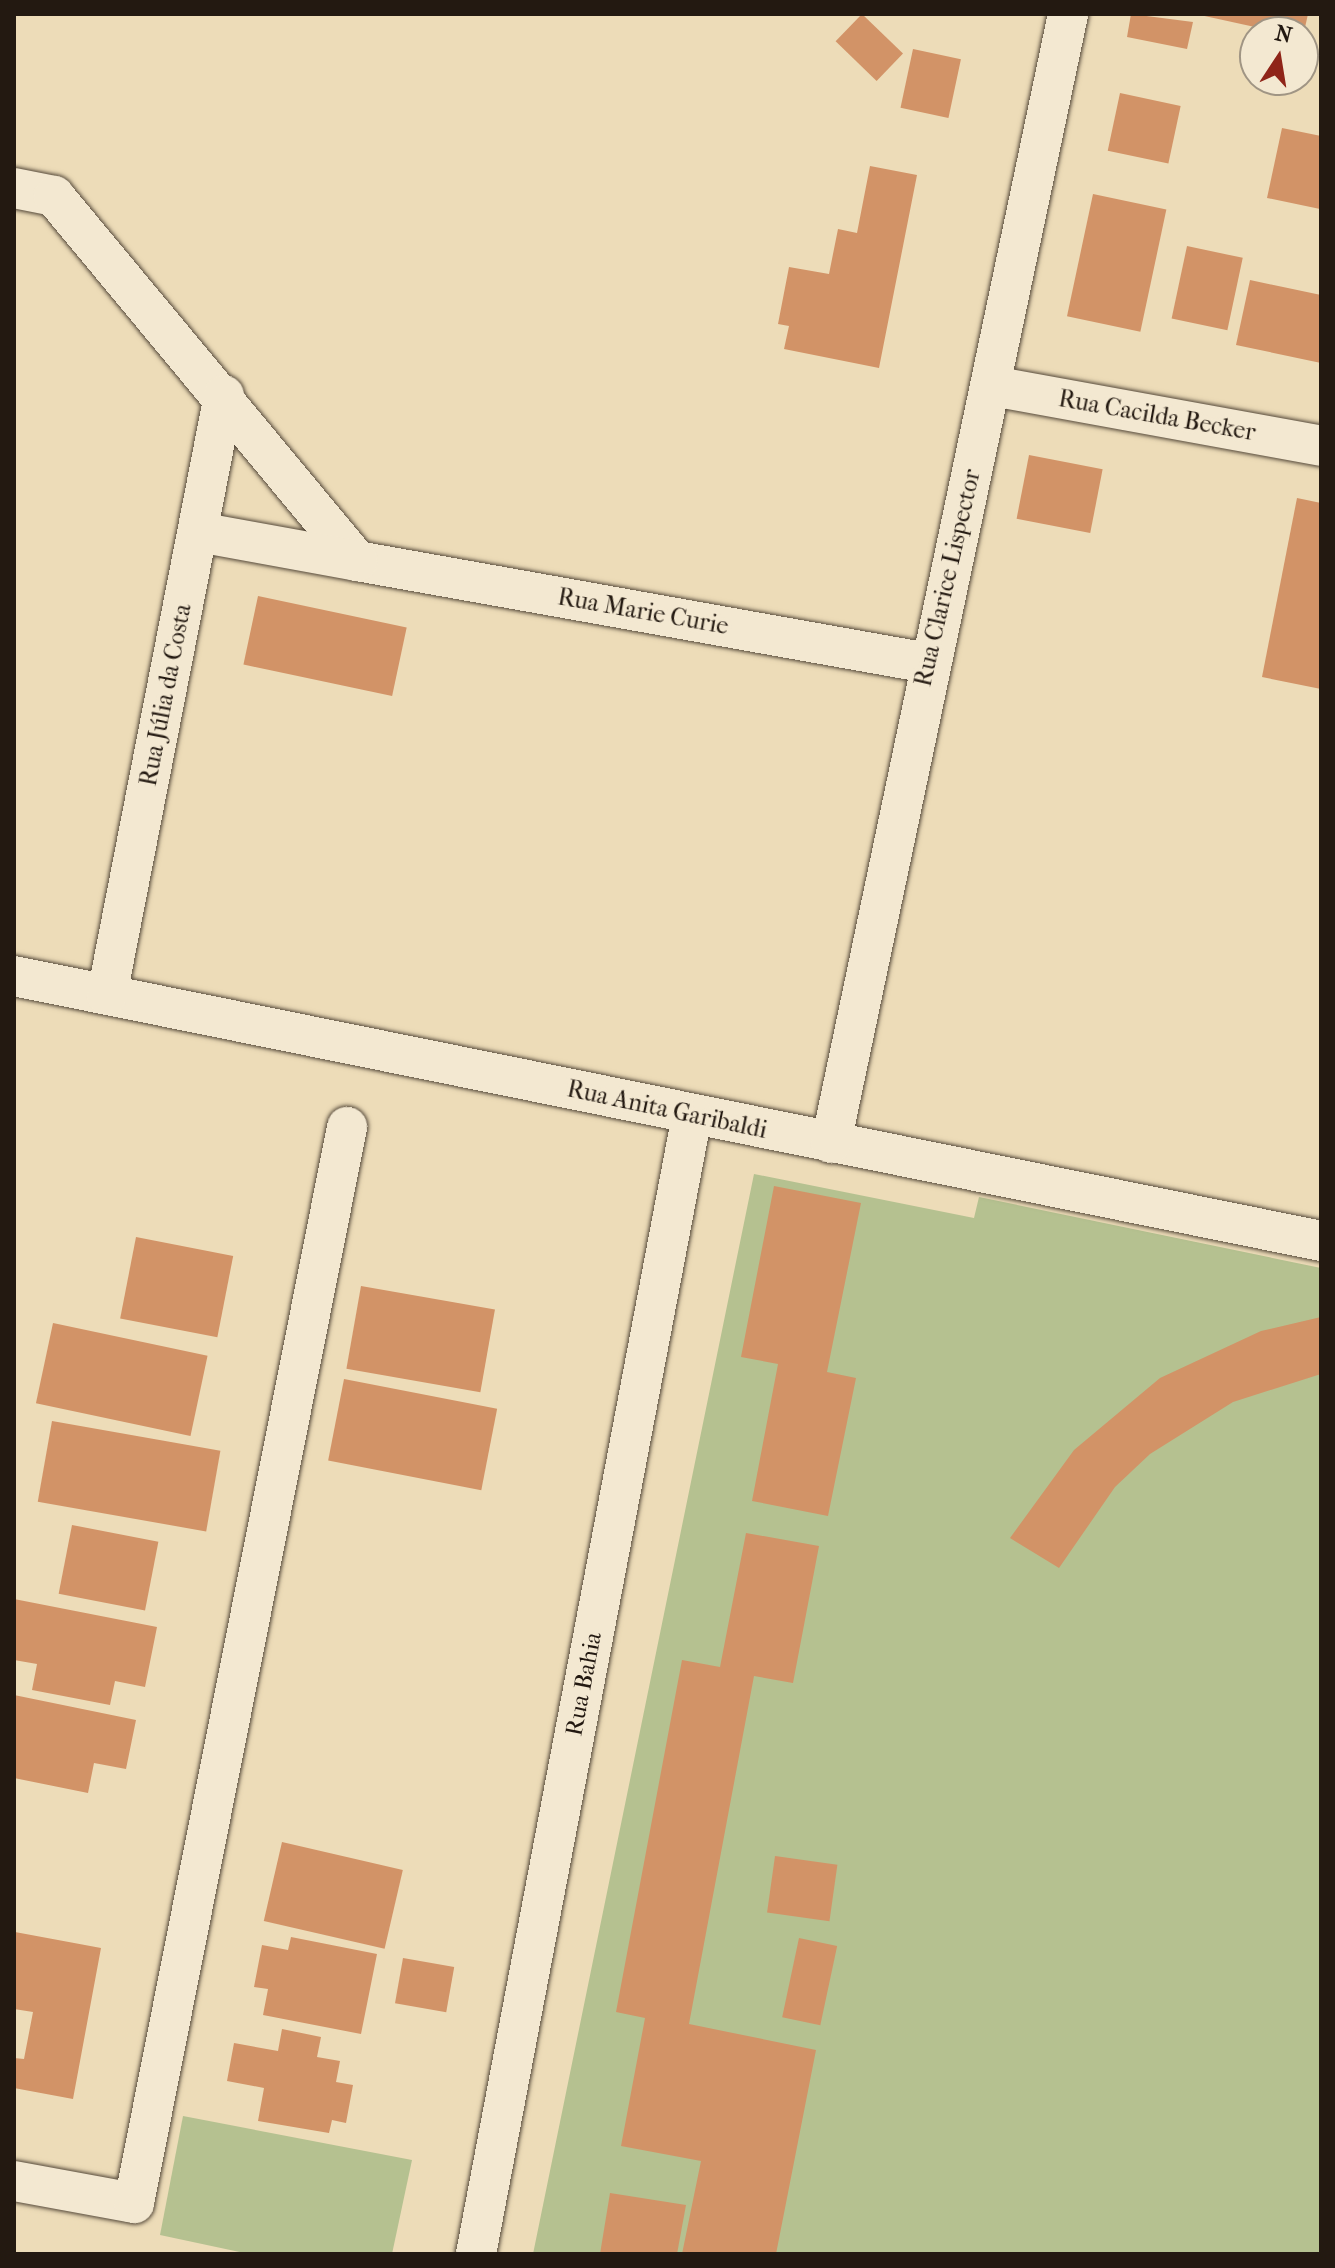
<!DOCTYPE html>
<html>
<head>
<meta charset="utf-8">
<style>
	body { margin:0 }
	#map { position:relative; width:1335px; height:2268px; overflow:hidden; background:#eddcb8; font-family:"IM FELL French Canon",serif }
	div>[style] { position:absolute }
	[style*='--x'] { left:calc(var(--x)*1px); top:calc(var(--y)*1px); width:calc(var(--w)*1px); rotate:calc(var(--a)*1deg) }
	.green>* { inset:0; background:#b5c190 }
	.building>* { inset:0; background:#d29367; transform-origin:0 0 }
	.roads { filter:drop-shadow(0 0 2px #564a3b) drop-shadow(0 0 2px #564a3b) }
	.minor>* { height:40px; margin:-20px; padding:0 20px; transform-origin:20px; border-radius:20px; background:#f3e8d1 }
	span { translate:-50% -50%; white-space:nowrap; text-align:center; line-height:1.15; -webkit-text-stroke:7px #f3e8d1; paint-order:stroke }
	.street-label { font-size:24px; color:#231911 }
	.frame { position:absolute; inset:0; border:16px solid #231911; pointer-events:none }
	.north { position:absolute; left:1239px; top:16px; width:80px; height:80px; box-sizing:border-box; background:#f3e8d1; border:2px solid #a09584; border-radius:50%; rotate:12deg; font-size:22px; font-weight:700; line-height:32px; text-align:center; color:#231911 }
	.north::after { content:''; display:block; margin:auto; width:28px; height:36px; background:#8f2418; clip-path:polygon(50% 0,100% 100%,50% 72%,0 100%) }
</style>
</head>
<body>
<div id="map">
	<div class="green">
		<div style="clip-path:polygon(754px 1174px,974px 1218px,979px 1197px,1321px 1268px,1321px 2254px,533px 2254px)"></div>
		<div style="clip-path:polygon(183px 2116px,412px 2160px,392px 2254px,249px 2254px,160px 2235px)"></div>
	</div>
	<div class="building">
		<div style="left:862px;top:14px;width:57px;height:38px;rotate:44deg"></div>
		<div style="clip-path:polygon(1131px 14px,1193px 22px,1187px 49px,1127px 37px)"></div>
		<div style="clip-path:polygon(1308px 14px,1304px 32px,1278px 32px,1200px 15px)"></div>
		<div style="left:913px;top:49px;width:49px;height:60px;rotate:12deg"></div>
		<div style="left:1120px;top:93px;width:62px;height:59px;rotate:12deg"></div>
		<div style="clip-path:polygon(1282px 128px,1321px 136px,1320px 209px,1267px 198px)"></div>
		<div style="clip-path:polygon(870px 166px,917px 175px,879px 368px,784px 349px,789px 326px,778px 324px,789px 267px,829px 274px,838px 229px,857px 233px)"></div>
		<div style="left:1093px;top:194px;width:75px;height:125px;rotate:12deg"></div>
		<div style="left:1187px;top:246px;width:57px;height:74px;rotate:12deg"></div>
		<div style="clip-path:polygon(1250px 280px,1321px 295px,1321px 363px,1236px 345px)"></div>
		<div style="left:1029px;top:455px;width:75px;height:65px;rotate:11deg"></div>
		<div style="clip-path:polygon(1297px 498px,1321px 503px,1321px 689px,1262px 677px)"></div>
		<div style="left:258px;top:596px;width:152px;height:70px;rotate:12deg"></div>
		<div style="clip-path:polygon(774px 1186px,861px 1203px,827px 1372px,856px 1378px,828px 1516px,752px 1501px,778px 1364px,741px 1357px)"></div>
		<div style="left:136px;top:1237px;width:99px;height:83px;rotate:11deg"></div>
		<div style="left:361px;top:1286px;width:136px;height:84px;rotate:10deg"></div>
		<div style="clip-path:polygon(1321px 1317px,1321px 1374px,1233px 1402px,1150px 1454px,1115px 1487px,1059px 1568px,1010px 1538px,1074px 1450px,1160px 1378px,1261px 1331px)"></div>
		<div style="left:53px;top:1323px;width:158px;height:82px;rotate:12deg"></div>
		<div style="left:344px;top:1379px;width:156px;height:83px;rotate:11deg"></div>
		<div style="left:52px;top:1421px;width:171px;height:82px;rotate:10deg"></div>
		<div style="left:72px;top:1525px;width:88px;height:70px;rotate:11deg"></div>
		<div style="clip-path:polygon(746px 1533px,819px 1546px,793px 1683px,754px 1676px,689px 2024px,816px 2050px,776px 2254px,682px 2254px,701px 2161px,621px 2146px,645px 2018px,616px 2012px,682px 1660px,720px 1667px)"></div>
		<div style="clip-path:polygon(14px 1599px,157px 1627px,145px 1687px,115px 1681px,110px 1705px,32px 1690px,37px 1664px,14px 1660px)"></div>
		<div style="clip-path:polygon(14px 1695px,136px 1720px,126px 1769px,94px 1763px,88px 1793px,14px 1778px)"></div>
		<div style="left:282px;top:1842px;width:124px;height:81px;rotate:13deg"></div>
		<div style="left:775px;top:1856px;width:63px;height:57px;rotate:8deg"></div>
		<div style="clip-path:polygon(15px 1932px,101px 1948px,73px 2099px,14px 2088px,14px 2058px,24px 2059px,33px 2012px,14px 2009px)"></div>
		<div style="clip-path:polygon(291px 1937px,377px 1954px,361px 2034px,263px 2015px,268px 1989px,254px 1987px,262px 1945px,288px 1950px)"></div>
		<div style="left:799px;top:1938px;width:39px;height:81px;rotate:12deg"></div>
		<div style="left:403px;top:1958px;width:52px;height:46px;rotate:10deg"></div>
		<div style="clip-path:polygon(282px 2029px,321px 2037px,317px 2057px,340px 2061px,336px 2082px,353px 2085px,346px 2123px,332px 2120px,329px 2133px,258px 2121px,264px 2088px,227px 2081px,234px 2043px,278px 2051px)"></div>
		<div style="clip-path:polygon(610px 2193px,686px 2205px,677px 2254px,600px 2254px)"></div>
	</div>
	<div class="roads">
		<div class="minor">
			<div style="--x:14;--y:188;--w:41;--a:11.3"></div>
			<div style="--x:54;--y:196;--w:474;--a:50.3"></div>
			<div style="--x:357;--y:561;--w:580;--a:10.13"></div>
			<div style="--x:992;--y:386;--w:334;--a:10.3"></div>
			<div style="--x:198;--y:532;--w:162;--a:10.3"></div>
			<div style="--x:14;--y:976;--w:1334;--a:11.46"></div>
			<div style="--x:107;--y:995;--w:611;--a:-78.97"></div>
			<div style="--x:831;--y:1143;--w:1154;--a:-78.14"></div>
			<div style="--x:14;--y:2181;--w:122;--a:10.4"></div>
			<div style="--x:134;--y:2203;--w:1097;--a:-78.8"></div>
			<div style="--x:476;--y:2254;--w:1159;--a:-79.26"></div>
		</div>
	</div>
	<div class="street-label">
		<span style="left:1157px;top:416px;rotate:10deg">Rua Cacilda Becker</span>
		<span style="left:948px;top:578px;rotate:-77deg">Rua Clarice Lispector</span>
		<span style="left:643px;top:612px;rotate:10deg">Rua Marie Curie</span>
		<span style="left:166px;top:695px;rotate:-79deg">Rua Júlia da Costa</span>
		<span style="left:667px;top:1110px;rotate:12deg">Rua Anita Garibaldi</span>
		<span style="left:584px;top:1684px;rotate:-79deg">Rua Bahia</span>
	</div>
	<div class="frame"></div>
	<div class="north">N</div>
</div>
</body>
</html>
